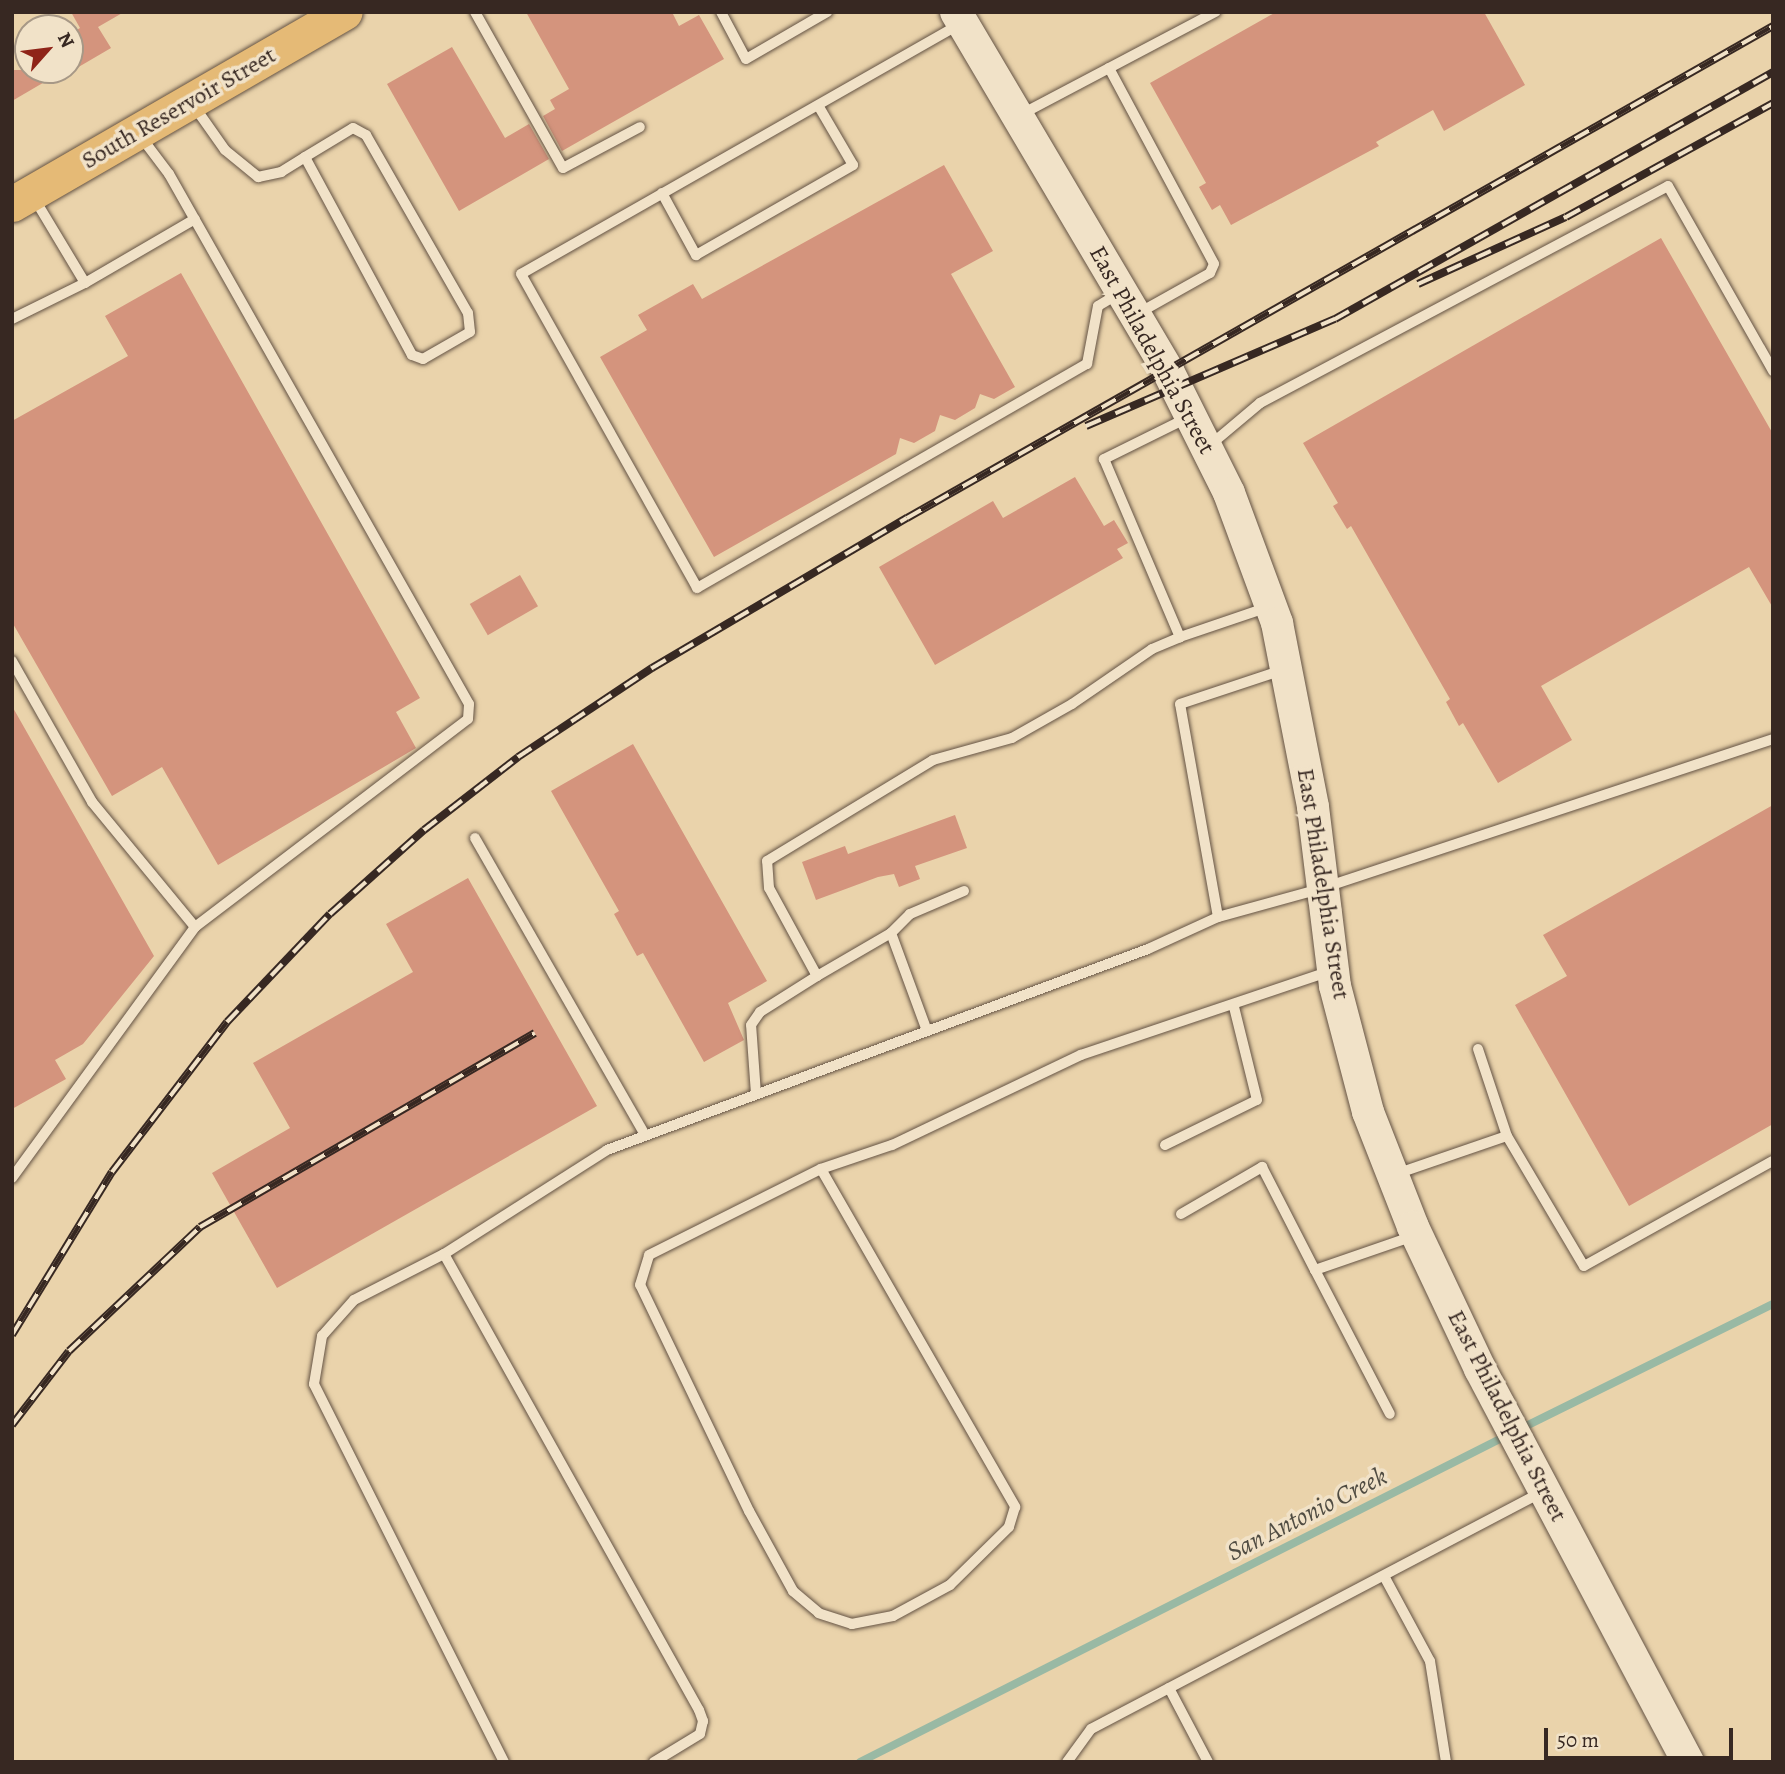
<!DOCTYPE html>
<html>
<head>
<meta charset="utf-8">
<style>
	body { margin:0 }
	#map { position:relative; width:1785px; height:1774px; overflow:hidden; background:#ead3ab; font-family:Alegreya,serif }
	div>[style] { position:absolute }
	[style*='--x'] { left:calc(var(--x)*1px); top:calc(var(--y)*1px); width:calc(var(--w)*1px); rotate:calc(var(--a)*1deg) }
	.stream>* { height:8px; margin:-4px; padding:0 4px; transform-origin:4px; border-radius:4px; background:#99b9a4 }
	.building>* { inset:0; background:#d4947d; transform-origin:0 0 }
	.roads { filter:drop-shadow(0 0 2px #645344) drop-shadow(0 0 2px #645344) }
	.lane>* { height:10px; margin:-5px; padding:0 5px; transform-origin:5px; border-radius:5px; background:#f1e2c8 }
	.secondary>* { height:32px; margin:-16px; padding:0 16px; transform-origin:16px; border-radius:16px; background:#f1e2c8 }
	.primary>* { height:35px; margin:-17.5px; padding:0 17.5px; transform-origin:17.5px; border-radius:17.5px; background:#e5ba76 }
	.rail>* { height:8px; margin-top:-4px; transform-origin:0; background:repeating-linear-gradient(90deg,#f1e2c8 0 16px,#372822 0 32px); box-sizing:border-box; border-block:2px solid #372822 }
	span { translate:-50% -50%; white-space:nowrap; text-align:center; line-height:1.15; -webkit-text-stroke:7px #f1e2c8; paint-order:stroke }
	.street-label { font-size:24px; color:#372822 }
	.water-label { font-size:26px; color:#504c42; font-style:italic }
	.frame { position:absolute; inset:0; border:14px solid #372822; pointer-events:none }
	.north { position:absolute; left:14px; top:14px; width:70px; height:70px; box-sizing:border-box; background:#f1e2c8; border:2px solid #a79886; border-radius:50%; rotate:62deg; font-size:19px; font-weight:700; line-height:28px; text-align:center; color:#372822 }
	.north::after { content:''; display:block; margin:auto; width:24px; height:32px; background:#8f2418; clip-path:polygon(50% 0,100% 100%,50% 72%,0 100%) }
	.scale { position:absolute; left:1544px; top:1728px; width:189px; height:32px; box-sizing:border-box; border:4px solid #372822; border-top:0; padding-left:9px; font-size:21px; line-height:24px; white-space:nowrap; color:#372822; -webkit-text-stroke:5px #f1e2c8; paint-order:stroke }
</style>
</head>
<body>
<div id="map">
	<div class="stream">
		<div style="--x:1518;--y:1430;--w:284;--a:-26.3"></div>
		<div style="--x:860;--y:1762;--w:724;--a:-26.78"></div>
	</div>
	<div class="building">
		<div style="clip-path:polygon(71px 12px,124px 12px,98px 27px,111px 48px,70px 72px,70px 34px,80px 28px)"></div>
		<div style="clip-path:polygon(526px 12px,672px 12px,679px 26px,699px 15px,724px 59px,562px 151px,543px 116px,555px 109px,550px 100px,569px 89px)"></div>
		<div style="clip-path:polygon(1276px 12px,1484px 12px,1525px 85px,1444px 131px,1433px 110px,1376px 142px,1379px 146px,1231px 225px,1220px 205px,1212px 210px,1199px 187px,1206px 183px,1150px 83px)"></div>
		<div style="clip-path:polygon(452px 47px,505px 138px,529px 124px,549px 159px,459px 211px,387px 84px)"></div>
		<div style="clip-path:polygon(12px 70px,65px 70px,12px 101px)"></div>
		<div style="clip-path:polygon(944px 165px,993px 251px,951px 274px,1015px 387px,994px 399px,980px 394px,975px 408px,955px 420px,940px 415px,935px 431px,914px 443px,900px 438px,896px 454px,714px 557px,600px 357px,647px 330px,638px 315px,693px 284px,702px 299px)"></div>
		<div style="clip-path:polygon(1661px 238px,1773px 434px,1773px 608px,1749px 567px,1541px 686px,1572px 740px,1498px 783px,1463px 723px,1459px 726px,1446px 702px,1450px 699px,1351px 526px,1347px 529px,1333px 506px,1338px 503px,1303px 443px)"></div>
		<div style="clip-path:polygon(181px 273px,420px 698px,396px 712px,416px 748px,218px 865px,162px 767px,112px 796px,12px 622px,12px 421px,128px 356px,105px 316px)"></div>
		<div style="clip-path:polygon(1075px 477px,1104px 526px,1114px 520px,1128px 543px,1117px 549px,1123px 558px,935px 665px,879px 567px,993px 501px,1003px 518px)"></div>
		<div style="left:520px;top:575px;width:36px;height:58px;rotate:60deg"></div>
		<div style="clip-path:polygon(12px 706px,154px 956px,83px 1044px,55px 1060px,66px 1079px,12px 1109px)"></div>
		<div style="clip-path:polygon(633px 744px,767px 981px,728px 1003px,744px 1040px,704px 1062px,643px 953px,637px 956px,614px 914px,619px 911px,551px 791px)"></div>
		<div style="clip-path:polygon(1773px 805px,1773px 1124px,1629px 1206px,1515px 1005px,1567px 976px,1543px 935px)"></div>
		<div style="clip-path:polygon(955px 815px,967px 848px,915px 866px,920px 879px,899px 887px,894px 874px,878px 877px,816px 900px,802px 862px,845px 846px,848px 854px)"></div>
		<div style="clip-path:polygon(468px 878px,597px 1106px,277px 1288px,212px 1173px,290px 1128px,253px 1063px,413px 972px,386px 924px)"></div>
	</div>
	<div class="roads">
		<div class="lane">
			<div style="--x:475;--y:12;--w:179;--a:60.6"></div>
			<div style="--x:563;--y:168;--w:87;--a:-28"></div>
			<div style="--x:721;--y:12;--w:53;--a:62"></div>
			<div style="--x:746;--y:59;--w:94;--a:-30.1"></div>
			<div style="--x:960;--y:24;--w:505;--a:150.34"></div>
			<div style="--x:521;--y:274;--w:360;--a:60.7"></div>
			<div style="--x:697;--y:588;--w:450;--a:-29.9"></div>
			<div style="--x:1087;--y:364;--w:59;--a:-79.3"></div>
			<div style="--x:1098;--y:306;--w:23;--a:-31"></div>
			<div style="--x:1109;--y:68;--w:222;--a:61.8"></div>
			<div style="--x:1214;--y:264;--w:10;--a:114"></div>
			<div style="--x:1210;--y:273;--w:84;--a:150.7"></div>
			<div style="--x:194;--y:106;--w:54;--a:54.8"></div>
			<div style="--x:225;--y:150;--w:43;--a:39.3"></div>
			<div style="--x:258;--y:177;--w:24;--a:-12"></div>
			<div style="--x:281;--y:172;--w:28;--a:-32"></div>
			<div style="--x:305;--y:157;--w:56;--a:-31.1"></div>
			<div style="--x:353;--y:128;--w:15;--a:28"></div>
			<div style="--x:366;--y:135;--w:205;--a:60.2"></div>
			<div style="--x:468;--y:313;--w:19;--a:84"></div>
			<div style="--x:470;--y:332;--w:54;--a:150.1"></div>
			<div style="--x:423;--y:359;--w:12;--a:-160"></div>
			<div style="--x:412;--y:355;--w:225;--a:-118.4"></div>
			<div style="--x:1020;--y:115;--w:221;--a:-27.8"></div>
			<div style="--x:662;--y:193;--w:71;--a:61.3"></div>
			<div style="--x:696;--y:255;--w:181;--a:-29.8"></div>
			<div style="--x:853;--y:165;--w:69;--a:-120.3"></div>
			<div style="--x:34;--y:198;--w:99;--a:59"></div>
			<div style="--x:12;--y:319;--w:81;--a:-26.3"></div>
			<div style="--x:85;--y:283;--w:127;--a:-30.2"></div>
			<div style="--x:1187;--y:418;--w:93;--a:153.7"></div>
			<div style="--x:1104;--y:459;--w:194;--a:66.9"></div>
			<div style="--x:1180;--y:637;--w:93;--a:-18.8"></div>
			<div style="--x:1209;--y:446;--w:67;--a:-40.1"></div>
			<div style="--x:1260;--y:403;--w:462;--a:-28"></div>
			<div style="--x:1668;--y:186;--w:213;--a:60.4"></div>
			<div style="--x:12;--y:661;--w:162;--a:60.4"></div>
			<div style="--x:92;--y:802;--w:162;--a:50.5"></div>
			<div style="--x:475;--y:838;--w:342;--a:60.2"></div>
			<div style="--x:964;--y:891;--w:59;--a:156.9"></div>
			<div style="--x:910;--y:914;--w:27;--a:135"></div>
			<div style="--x:891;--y:933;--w:86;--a:149.8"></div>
			<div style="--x:817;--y:976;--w:100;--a:-118.6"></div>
			<div style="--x:769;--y:888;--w:27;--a:-94"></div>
			<div style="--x:767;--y:861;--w:194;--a:-31.3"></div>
			<div style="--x:933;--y:760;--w:82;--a:-15.6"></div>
			<div style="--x:1012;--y:738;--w:69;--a:-29.5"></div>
			<div style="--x:1072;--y:704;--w:97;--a:-34.5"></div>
			<div style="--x:1152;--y:649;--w:30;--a:-23"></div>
			<div style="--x:1218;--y:917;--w:109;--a:-15.4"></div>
			<div style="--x:1323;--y:888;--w:474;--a:-18.3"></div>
			<div style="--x:891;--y:933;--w:104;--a:69.8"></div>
			<div style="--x:1478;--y:1049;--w:92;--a:71.6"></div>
			<div style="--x:756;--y:1094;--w:69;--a:-94.1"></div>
			<div style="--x:751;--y:1025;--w:16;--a:-55"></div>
			<div style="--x:760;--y:1012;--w:67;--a:-32.3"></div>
			<div style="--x:1165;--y:1145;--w:102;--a:-26.1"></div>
			<div style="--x:1257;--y:1100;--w:96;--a:-103.9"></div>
			<div style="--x:821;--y:1169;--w:390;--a:60.1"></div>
			<div style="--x:1015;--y:1507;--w:21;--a:107"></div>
			<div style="--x:1009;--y:1527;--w:83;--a:135.5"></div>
			<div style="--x:950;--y:1585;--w:65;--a:151.5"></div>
			<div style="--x:893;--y:1616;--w:42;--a:169"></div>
			<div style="--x:852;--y:1624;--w:35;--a:-162"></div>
			<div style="--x:819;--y:1613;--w:34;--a:-140"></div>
			<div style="--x:793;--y:1591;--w:91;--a:-118.8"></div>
			<div style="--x:749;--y:1511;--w:251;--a:-115.7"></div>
			<div style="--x:640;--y:1285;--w:31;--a:-73"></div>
			<div style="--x:649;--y:1255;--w:192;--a:-26.6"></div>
			<div style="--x:821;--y:1169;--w:75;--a:-18.7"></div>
			<div style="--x:892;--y:1145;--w:209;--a:-25.5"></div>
			<div style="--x:1081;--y:1055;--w:263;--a:-18.6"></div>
			<div style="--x:1396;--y:1174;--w:117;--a:-18.9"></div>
			<div style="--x:1507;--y:1136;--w:151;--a:59.4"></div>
			<div style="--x:1584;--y:1266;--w:216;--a:-29.1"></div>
			<div style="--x:12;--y:1178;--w:311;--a:-53.9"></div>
			<div style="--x:195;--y:927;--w:343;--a:-37.3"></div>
			<div style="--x:468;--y:719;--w:15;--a:-86"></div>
			<div style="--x:469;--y:704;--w:609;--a:-119.51"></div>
			<div style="--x:169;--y:174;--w:46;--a:-127.1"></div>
			<div style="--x:1181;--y:1214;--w:94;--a:-30.1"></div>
			<div style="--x:1262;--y:1167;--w:116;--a:62.8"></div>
			<div style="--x:1315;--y:1270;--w:105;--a:-19"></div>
			<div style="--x:444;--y:1254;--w:522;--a:60.79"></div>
			<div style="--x:699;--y:1710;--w:12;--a:70"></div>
			<div style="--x:703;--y:1721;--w:13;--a:103"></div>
			<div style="--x:700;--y:1734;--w:54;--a:148.7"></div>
			<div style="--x:1315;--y:1270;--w:162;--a:62.5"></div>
			<div style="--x:1384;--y:1576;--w:97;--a:61.6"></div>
			<div style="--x:1430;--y:1661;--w:102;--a:81"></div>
			<div style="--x:1169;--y:1688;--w:84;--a:62.2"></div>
			<div style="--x:504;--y:1762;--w:423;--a:-116.7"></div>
			<div style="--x:314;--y:1384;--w:49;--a:-80.5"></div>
			<div style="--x:322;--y:1336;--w:48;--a:-48.4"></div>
			<div style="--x:354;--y:1300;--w:101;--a:-27.1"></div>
			<div style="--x:444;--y:1254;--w:193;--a:-32.5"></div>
			<div style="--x:607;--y:1150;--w:577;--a:-20.38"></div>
			<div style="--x:1148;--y:949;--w:77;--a:-24.6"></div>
			<div style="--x:1218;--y:917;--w:216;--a:-100.1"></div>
			<div style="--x:1180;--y:704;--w:108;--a:-18.3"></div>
			<div style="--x:1067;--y:1762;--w:41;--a:-54"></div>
			<div style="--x:1091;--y:1729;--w:509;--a:-27.72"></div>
		</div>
		<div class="secondary">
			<div style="--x:956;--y:12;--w:417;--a:59.4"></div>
			<div style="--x:1168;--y:371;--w:136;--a:63.4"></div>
			<div style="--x:1229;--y:493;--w:139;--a:69.7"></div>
			<div style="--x:1277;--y:623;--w:187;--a:78.9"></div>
			<div style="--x:1313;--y:807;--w:180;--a:83"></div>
			<div style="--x:1335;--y:986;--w:130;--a:75.3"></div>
			<div style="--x:1368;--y:1112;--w:123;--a:68.6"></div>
			<div style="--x:1413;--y:1227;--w:157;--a:64.7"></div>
			<div style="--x:1480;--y:1369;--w:445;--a:62.1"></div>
		</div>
		<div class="primary">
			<div style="--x:12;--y:204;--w:384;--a:-30"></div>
		</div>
	</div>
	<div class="rail">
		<div style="--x:1418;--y:284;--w:162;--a:-24.4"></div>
		<div style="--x:1566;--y:217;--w:236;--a:-28.8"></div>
		<div style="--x:1086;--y:426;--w:271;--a:-23.3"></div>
		<div style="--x:1335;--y:319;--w:503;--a:-29.42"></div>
		<div style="--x:12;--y:1335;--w:191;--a:-58.5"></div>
		<div style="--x:112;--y:1172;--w:189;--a:-52.5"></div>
		<div style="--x:227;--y:1022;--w:149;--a:-46.4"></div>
		<div style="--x:330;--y:914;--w:126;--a:-41.8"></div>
		<div style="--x:424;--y:830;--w:119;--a:-37.8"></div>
		<div style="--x:518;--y:757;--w:161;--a:-33.6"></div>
		<div style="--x:652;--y:668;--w:296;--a:-30.5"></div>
		<div style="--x:907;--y:518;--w:996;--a:-29.6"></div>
		<div style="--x:12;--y:1425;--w:93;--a:-52.4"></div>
		<div style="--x:69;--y:1351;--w:180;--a:-43.4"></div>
		<div style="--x:200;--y:1227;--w:387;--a:-30.1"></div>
	</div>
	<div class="street-label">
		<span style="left:179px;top:108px;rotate:-30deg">South Reservoir Street</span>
		<span style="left:1152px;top:350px;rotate:61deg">East Philadelphia Street</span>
		<span style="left:1323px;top:884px;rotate:81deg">East Philadelphia Street</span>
		<span style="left:1507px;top:1416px;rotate:63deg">East Philadelphia Street</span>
	</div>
	<div class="water-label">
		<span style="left:1307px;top:1514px;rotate:-27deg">San Antonio Creek</span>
	</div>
	<div class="frame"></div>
	<div class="north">N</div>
	<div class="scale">50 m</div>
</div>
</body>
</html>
